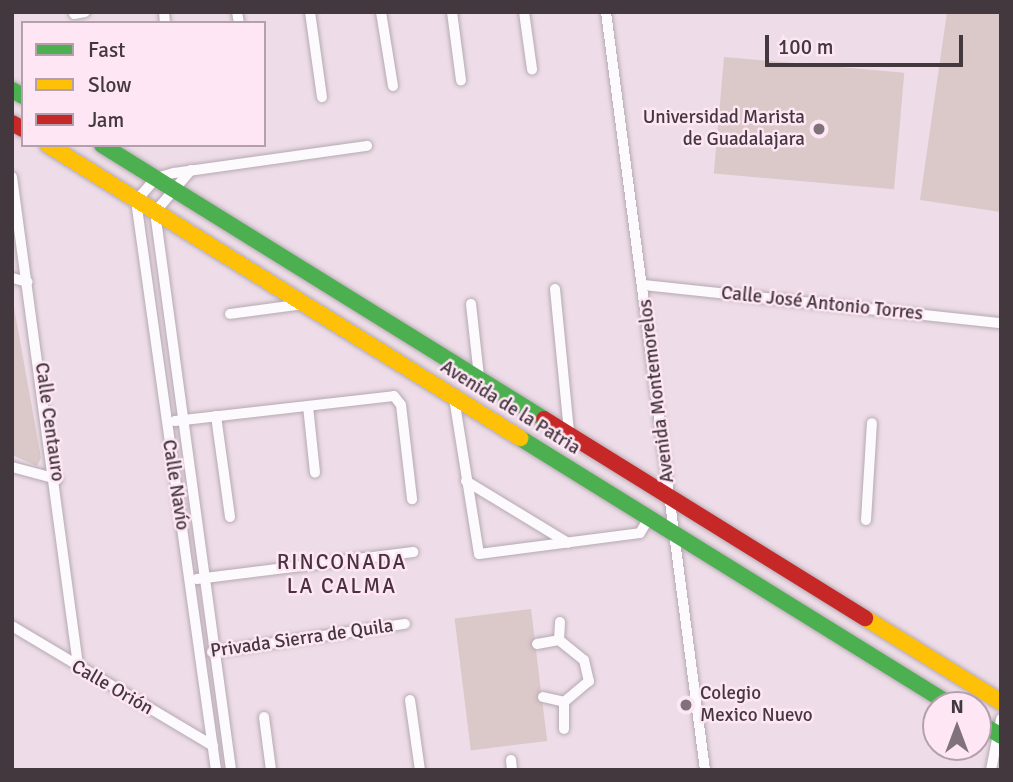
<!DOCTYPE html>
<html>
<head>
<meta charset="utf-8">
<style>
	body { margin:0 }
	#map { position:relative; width:1013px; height:782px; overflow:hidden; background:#eedde8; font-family:Signika,sans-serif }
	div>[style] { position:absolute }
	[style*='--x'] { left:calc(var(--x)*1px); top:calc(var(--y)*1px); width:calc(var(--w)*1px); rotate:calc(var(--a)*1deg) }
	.green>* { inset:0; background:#dbc8c8; transform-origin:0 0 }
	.roads { filter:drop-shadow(0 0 2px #b5a9b1) drop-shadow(0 0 2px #b5a9b1) }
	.street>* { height:10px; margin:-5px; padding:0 5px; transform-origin:5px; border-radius:5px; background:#fcfafc }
	.fast>* { height:16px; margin:-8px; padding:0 8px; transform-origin:8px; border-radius:8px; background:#4caf50 }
	.slow>* { height:16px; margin:-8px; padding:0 8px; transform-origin:8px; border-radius:8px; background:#ffc107 }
	.jam>* { height:16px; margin:-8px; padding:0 8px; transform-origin:8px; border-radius:8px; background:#c62828 }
	.dots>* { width:19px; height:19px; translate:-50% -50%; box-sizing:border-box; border:4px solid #fee6f4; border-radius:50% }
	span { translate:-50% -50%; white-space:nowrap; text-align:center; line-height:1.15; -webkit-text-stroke:5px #fee6f4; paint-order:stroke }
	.poi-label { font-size:19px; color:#44383f }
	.right { translate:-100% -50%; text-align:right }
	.left { translate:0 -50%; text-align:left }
	.street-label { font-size:19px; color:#44383f }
	.neighbourhood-label { font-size:21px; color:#493140; letter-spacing:2px }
	.frame { position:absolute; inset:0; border:14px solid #44383f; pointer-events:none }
	.legend { position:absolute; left:21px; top:21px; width:245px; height:126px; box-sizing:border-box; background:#fee6f4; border:2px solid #b4a0ac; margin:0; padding:9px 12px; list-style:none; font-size:21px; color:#44383f }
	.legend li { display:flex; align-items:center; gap:14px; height:35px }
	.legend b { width:35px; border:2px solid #b4a0ac }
	.north { position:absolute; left:922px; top:691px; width:70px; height:70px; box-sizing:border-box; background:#fee6f4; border:2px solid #b4a0ac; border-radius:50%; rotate:0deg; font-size:19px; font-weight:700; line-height:28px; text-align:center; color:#44383f }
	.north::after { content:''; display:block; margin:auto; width:24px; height:32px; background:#80727a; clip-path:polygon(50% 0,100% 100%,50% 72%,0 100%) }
	.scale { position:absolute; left:765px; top:35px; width:198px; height:32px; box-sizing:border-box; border:4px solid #44383f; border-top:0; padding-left:9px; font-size:21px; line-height:24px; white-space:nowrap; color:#44383f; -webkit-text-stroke:5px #fee6f4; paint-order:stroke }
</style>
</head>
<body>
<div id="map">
	<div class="green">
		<div style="clip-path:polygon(947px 12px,1001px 12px,1001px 212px,920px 200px)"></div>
		<div style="left:724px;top:57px;width:181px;height:117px;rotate:5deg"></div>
		<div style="clip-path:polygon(12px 296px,41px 458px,37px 466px,12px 455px)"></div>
		<div style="left:531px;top:609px;width:133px;height:77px;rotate:83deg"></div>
	</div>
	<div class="roads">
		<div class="street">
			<div style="--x:164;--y:12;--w:11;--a:85"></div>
			<div style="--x:237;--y:12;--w:11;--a:80"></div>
			<div style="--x:310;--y:12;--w:86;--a:82"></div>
			<div style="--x:381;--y:12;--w:75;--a:80.8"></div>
			<div style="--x:452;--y:12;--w:69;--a:82.5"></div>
			<div style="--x:524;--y:12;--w:58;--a:82"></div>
			<div style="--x:606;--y:12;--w:764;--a:82.56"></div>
			<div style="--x:74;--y:14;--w:11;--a:-10"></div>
			<div style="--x:191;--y:170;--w:55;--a:130.6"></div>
			<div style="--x:155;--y:212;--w:563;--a:82.24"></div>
			<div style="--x:12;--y:177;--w:495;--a:82.3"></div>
			<div style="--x:12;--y:278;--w:16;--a:14"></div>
			<div style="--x:644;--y:285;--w:359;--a:6.1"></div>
			<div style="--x:555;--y:289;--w:143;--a:84.4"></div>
			<div style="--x:471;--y:304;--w:72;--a:83.7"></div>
			<div style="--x:230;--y:314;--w:75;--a:-7.7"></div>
			<div style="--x:454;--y:398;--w:158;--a:80.9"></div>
			<div style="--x:479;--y:554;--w:162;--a:-7.4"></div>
			<div style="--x:640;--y:533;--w:17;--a:-59"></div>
			<div style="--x:308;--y:406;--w:67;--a:84"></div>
			<div style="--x:216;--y:416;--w:102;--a:82.1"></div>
			<div style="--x:175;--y:421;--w:220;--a:-6.5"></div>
			<div style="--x:394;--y:396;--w:11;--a:52"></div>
			<div style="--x:401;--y:405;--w:95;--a:83.3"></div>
			<div style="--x:12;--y:467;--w:47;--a:14.9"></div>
			<div style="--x:466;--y:481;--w:119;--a:31.3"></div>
			<div style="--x:866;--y:520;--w:97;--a:-86.5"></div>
			<div style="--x:197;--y:579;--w:218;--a:-7.1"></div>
			<div style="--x:560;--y:622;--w:18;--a:93"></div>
			<div style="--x:559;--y:640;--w:32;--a:39"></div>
			<div style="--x:584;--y:660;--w:22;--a:77"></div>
			<div style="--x:589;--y:681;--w:33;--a:140"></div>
			<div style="--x:564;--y:702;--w:27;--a:90"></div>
			<div style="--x:12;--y:626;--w:234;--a:30.8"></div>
			<div style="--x:537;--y:644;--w:22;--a:-10"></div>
			<div style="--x:212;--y:652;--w:195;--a:-8.3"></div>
			<div style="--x:543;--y:697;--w:22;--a:13"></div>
			<div style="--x:410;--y:700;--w:71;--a:81.9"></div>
			<div style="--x:264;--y:717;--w:53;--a:82.5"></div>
			<div style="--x:511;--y:760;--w:10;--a:84"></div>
			<div style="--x:216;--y:770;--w:575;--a:-98"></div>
			<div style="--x:136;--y:201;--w:30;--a:-49"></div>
			<div style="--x:156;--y:178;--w:19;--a:-16"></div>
			<div style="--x:174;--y:173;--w:195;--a:-8"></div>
			<div style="--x:991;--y:770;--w:52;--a:-78.9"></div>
		</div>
		<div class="fast">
			<div style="--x:12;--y:90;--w:13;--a:29"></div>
			<div style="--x:102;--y:145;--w:520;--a:31.8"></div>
			<div style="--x:520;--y:438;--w:507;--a:31.78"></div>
			<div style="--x:978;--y:722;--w:27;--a:31"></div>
		</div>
		<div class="slow">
			<div style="--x:48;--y:145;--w:556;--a:31.83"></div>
			<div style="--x:865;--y:618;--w:160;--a:31.7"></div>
		</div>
		<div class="jam">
			<div style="--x:12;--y:123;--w:13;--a:29"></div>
			<div style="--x:544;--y:419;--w:378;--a:31.8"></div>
		</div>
	</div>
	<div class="dots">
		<div style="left:819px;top:129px;background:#80727a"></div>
		<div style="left:686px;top:705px;background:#80727a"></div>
	</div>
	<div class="poi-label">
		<span class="right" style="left:805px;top:129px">Universidad Marista<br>de Guadalajara</span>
		<span class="left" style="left:700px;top:705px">Colegio<br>Mexico Nuevo</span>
	</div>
	<div class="street-label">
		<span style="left:822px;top:304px;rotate:6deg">Calle José Antonio Torres</span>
		<span style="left:657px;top:391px;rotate:-97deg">Avenida Montemorelos</span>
		<span style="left:510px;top:408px;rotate:32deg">Avenida de la Patria</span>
		<span style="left:49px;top:422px;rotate:82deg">Calle Centauro</span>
		<span style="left:175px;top:485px;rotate:81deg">Calle Navío</span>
		<span style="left:302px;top:639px;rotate:-8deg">Privada Sierra de Quila</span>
		<span style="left:112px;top:688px;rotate:30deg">Calle Orión</span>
	</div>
	<div class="neighbourhood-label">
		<span style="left:342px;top:574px">RINCONADA<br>LA CALMA</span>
	</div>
	<div class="frame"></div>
	<ul class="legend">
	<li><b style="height:9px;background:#4caf50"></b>Fast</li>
	<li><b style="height:9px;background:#ffc107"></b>Slow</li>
	<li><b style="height:9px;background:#c62828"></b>Jam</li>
	</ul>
	<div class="north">N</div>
	<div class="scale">100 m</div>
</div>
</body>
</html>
